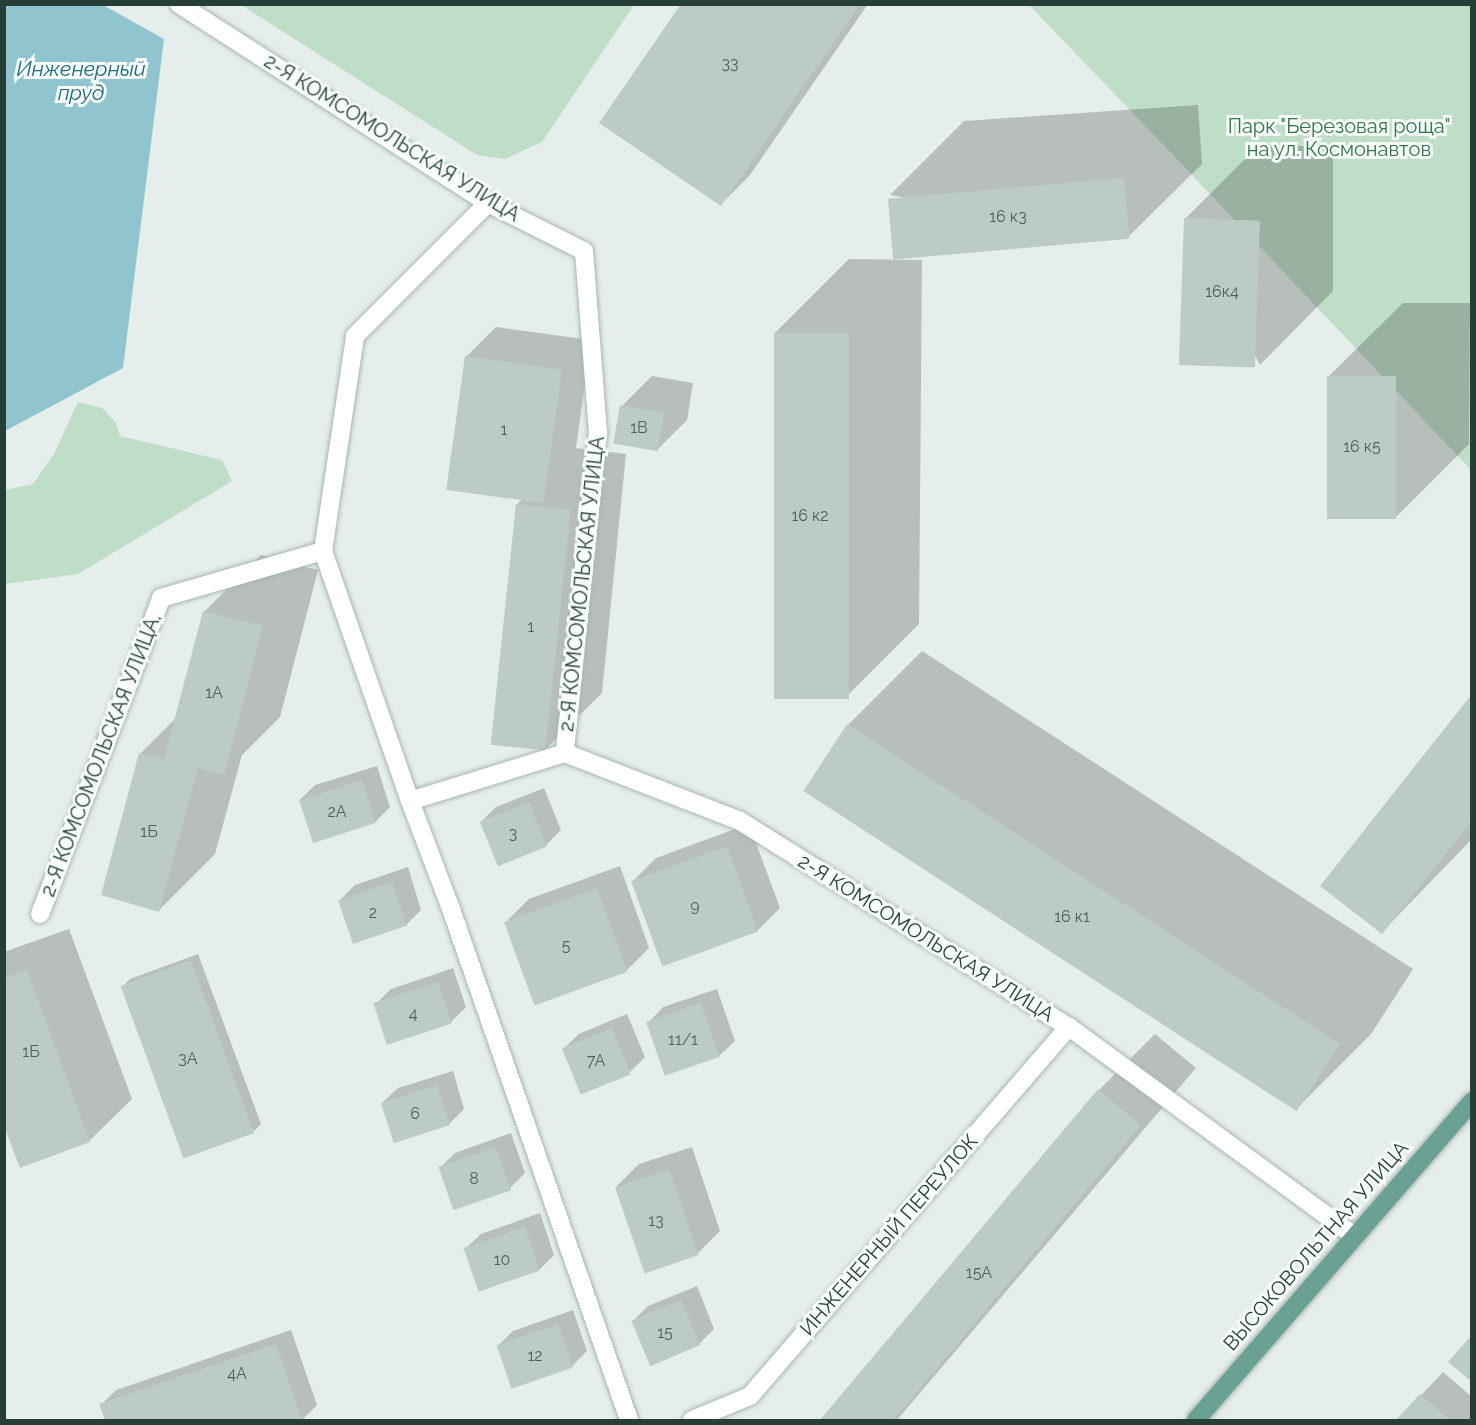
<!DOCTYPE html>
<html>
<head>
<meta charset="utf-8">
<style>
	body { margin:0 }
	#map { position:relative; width:1476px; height:1425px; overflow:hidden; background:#e5eeea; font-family:Raleway,sans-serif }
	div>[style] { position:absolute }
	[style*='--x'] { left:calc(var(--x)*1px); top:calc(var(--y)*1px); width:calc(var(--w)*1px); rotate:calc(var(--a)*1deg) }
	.green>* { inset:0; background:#bfdec8 }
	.water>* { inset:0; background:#90c5d0 }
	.shadow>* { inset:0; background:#0003 }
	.building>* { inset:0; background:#bdcbc6; transform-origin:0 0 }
	.roads { filter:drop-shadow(0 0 2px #a8b6b1) drop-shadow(0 0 2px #a8b6b1) }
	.minor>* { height:18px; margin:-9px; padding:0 9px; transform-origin:9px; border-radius:9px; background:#fff }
	.major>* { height:18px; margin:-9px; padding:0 9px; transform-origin:9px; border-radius:9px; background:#6ba194 }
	span { translate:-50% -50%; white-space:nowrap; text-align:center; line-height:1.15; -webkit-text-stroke:6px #f6faf8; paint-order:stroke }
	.number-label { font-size:16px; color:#4b625c }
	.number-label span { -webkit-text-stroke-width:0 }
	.park-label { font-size:20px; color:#30754b }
	.street-label { font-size:20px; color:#253f38 }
	.water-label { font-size:21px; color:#206a7a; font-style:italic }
	.frame { position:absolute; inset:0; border:6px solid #253f38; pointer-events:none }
</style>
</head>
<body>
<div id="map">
	<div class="green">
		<div style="clip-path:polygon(241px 5px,634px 5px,542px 142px,505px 159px,477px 155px)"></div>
		<div style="clip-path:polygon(1029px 5px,1471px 5px,1471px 470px,1157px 138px)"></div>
		<div style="clip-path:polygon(78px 402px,102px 408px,116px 423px,120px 436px,222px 460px,232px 481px,78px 574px,5px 584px,5px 490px,33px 484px,54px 454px)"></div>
	</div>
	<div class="water">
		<div style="clip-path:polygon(5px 4px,103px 5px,164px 39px,123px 368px,5px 431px)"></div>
	</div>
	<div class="shadow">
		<div style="clip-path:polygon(683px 4px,868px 4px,750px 175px,721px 204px)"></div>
		<div style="clip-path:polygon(1198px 105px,1202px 164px,1128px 237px,890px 195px,964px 121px)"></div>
		<div style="clip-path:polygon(1259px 145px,1333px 147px,1333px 291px,1260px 365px,1185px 219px)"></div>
		<div style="clip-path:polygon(849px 259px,922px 260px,919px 624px,845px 698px,775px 333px)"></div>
		<div style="clip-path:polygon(1403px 303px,1470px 303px,1469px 444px,1396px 517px,1329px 376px)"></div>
		<div style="clip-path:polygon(496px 327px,591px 340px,576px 448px,626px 454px,602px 693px,546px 749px,517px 504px,523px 499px,466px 357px)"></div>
		<div style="clip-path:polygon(652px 376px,693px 383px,687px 420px,657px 450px,622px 406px)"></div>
		<div style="clip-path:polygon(261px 555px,318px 570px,280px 717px,242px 755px,215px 854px,159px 910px,141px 753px,176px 718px,205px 611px)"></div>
		<div style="clip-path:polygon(922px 651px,1413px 969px,1371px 1034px,1297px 1108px,848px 725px)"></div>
		<div style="clip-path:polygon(1472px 696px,1472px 839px,1382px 932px)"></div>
		<div style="clip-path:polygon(377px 766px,390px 807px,375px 822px,300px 800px,315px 785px)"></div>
		<div style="clip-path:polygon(544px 788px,561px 830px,546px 845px,481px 822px,496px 807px)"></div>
		<div style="clip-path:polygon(749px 824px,780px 908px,757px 931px,633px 881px,656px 858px)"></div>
		<div style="clip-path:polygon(620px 866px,649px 948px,627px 970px,536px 1003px,506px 922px,529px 899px)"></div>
		<div style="clip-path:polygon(408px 867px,421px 910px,406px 925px,340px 900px,355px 885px)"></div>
		<div style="clip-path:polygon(69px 929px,132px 1099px,89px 1141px,4px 1122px,4px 952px)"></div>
		<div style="clip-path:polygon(198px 954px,261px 1124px,254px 1131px,123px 986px,130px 979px)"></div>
		<div style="clip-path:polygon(453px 968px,466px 1007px,451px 1022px,376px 1004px,391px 989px)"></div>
		<div style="clip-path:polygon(717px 989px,735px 1041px,719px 1056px,648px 1023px,663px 1007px)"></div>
		<div style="clip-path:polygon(627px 1014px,645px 1057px,630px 1072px,563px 1049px,579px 1034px)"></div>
		<div style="clip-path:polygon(1155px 1034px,1196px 1068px,897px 1420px,820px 1420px,1099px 1090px)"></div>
		<div style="clip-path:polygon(453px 1071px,464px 1109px,449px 1124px,382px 1103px,398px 1088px)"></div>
		<div style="clip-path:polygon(511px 1133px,525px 1173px,510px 1188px,440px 1168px,455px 1153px)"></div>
		<div style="clip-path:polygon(692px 1147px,720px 1231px,697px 1254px,616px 1187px,639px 1164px)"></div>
		<div style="clip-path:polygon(540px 1213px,554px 1255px,539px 1270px,465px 1249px,481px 1234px)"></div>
		<div style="clip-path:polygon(697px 1286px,714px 1329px,699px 1344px,632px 1322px,648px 1306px)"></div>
		<div style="clip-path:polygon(573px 1310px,587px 1351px,572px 1366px,498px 1346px,513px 1331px)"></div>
		<div style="clip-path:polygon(291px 1330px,317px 1405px,302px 1420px,107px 1420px,101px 1405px,116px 1390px)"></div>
		<div style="clip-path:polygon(1443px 1372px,1472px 1397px,1472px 1420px,1398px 1420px)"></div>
	</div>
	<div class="building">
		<div style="clip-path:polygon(681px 4px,860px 4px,721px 206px,599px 123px)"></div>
		<div style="left:1124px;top:178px;width:61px;height:237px;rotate:85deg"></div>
		<div style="left:1184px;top:218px;width:76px;height:147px;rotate:2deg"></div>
		<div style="left:774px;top:333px;width:75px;height:366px"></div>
		<div style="left:465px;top:356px;width:98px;height:135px;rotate:8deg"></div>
		<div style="left:1327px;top:376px;width:69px;height:143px"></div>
		<div style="left:620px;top:405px;width:45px;height:39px;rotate:10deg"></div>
		<div style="left:516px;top:504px;width:55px;height:242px;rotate:6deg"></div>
		<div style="clip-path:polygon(203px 611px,263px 626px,224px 775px,198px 768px,159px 912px,101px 895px,139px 753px,164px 759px)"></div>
		<div style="clip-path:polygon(1472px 694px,1472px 821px,1382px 934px,1320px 886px)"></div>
		<div style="left:847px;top:724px;width:588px;height:80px;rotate:33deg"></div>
		<div style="left:362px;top:780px;width:45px;height:66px;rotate:72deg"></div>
		<div style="left:529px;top:802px;width:48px;height:53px;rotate:68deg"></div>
		<div style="left:727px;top:846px;width:91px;height:102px;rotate:70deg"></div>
		<div style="left:392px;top:882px;width:46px;height:57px;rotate:71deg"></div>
		<div style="left:597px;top:888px;width:89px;height:99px;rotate:70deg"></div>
		<div style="left:191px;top:960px;width:184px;height:75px;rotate:70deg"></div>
		<div style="clip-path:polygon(27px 970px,90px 1142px,20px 1168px,4px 1126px,4px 978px)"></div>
		<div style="left:438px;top:982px;width:44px;height:68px;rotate:72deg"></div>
		<div style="left:701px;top:1003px;width:57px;height:58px;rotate:71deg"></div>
		<div style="left:612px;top:1028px;width:50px;height:54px;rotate:68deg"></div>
		<div style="left:437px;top:1085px;width:42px;height:59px;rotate:72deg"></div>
		<div style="left:1098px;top:1089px;width:56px;height:434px;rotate:40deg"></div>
		<div style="left:496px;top:1147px;width:46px;height:61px;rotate:71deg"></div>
		<div style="left:669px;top:1169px;width:91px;height:57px;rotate:71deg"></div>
		<div style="left:525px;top:1227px;width:46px;height:65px;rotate:71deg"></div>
		<div style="left:681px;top:1300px;width:49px;height:54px;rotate:67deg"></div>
		<div style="left:558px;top:1324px;width:46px;height:65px;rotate:71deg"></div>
		<div style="clip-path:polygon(1472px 1335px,1472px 1382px,1448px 1362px)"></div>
		<div style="clip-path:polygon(276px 1344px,302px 1420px,105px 1420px,99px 1404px)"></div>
		<div style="clip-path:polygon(1420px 1394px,1450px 1420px,1396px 1420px)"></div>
	</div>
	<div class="roads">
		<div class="minor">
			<div style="--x:179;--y:4;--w:368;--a:32.8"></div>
			<div style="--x:488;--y:203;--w:107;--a:26.6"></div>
			<div style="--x:584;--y:251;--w:181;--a:85.6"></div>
			<div style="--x:598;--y:431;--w:324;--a:95.9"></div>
			<div style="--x:565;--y:753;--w:188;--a:21.2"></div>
			<div style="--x:740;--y:821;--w:388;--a:32.1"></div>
			<div style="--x:1069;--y:1027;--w:352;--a:36.2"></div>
			<div style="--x:323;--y:551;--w:217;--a:-81.5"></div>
			<div style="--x:355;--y:336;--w:188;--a:-45"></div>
			<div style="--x:565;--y:753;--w:162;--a:162.8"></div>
			<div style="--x:410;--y:801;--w:116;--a:69.2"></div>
			<div style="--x:451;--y:909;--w:541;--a:70.79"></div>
			<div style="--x:40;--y:914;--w:338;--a:-69"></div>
			<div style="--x:161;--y:598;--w:169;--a:-16.2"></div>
			<div style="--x:323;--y:551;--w:265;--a:70.8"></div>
			<div style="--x:692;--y:1420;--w:63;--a:-22.5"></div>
			<div style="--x:750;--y:1396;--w:488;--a:-49.2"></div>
		</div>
		<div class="major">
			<div style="--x:1196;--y:1420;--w:422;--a:-49.1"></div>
		</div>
	</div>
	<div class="number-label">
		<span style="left:730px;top:64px">33</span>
		<span style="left:1008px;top:217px">16 к3</span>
		<span style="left:1222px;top:292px">16к4</span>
		<span style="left:639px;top:428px">1В</span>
		<span style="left:504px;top:430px">1</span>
		<span style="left:1362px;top:447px">16 к5</span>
		<span style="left:810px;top:516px">16 к2</span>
		<span style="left:531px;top:627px">1</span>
		<span style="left:214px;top:693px">1А</span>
		<span style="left:337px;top:812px">2А</span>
		<span style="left:149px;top:832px">1Б</span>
		<span style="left:513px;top:834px">3</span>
		<span style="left:695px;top:906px">9</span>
		<span style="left:373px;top:913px">2</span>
		<span style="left:1072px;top:917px">16 к1</span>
		<span style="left:566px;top:946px">5</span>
		<span style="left:413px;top:1014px">4</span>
		<span style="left:683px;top:1040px">11/1</span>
		<span style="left:31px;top:1052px">1Б</span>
		<span style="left:188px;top:1059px">3А</span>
		<span style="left:596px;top:1061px">7А</span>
		<span style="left:415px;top:1114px">6</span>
		<span style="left:474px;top:1179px">8</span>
		<span style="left:656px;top:1221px">13</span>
		<span style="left:502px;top:1260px">10</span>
		<span style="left:979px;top:1273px">15А</span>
		<span style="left:665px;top:1333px">15</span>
		<span style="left:535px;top:1356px">12</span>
		<span style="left:237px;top:1374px">4А</span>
	</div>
	<div class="park-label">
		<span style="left:1339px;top:138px">Парк "Березовая роща"<br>на ул. Космонавтов</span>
	</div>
	<div class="street-label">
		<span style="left:392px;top:138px;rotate:32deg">2-Я КОМСОМОЛЬСКАЯ УЛИЦА</span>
		<span style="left:582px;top:584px;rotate:-84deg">2-Я КОМСОМОЛЬСКАЯ УЛИЦА</span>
		<span style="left:101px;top:755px;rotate:-69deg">2-Я КОМСОМОЛЬСКАЯ УЛИЦА,</span>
		<span style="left:926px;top:938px;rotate:32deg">2-Я КОМСОМОЛЬСКАЯ УЛИЦА</span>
		<span style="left:889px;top:1235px;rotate:-49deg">ИНЖЕНЕРНЫЙ ПЕРЕУЛОК</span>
		<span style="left:1316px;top:1246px;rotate:-49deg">ВЫСОКОВОЛЬТНАЯ УЛИЦА</span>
	</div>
	<div class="water-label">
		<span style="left:81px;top:81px">Инженерный<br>пруд</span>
	</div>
	<div class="frame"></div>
</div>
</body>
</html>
